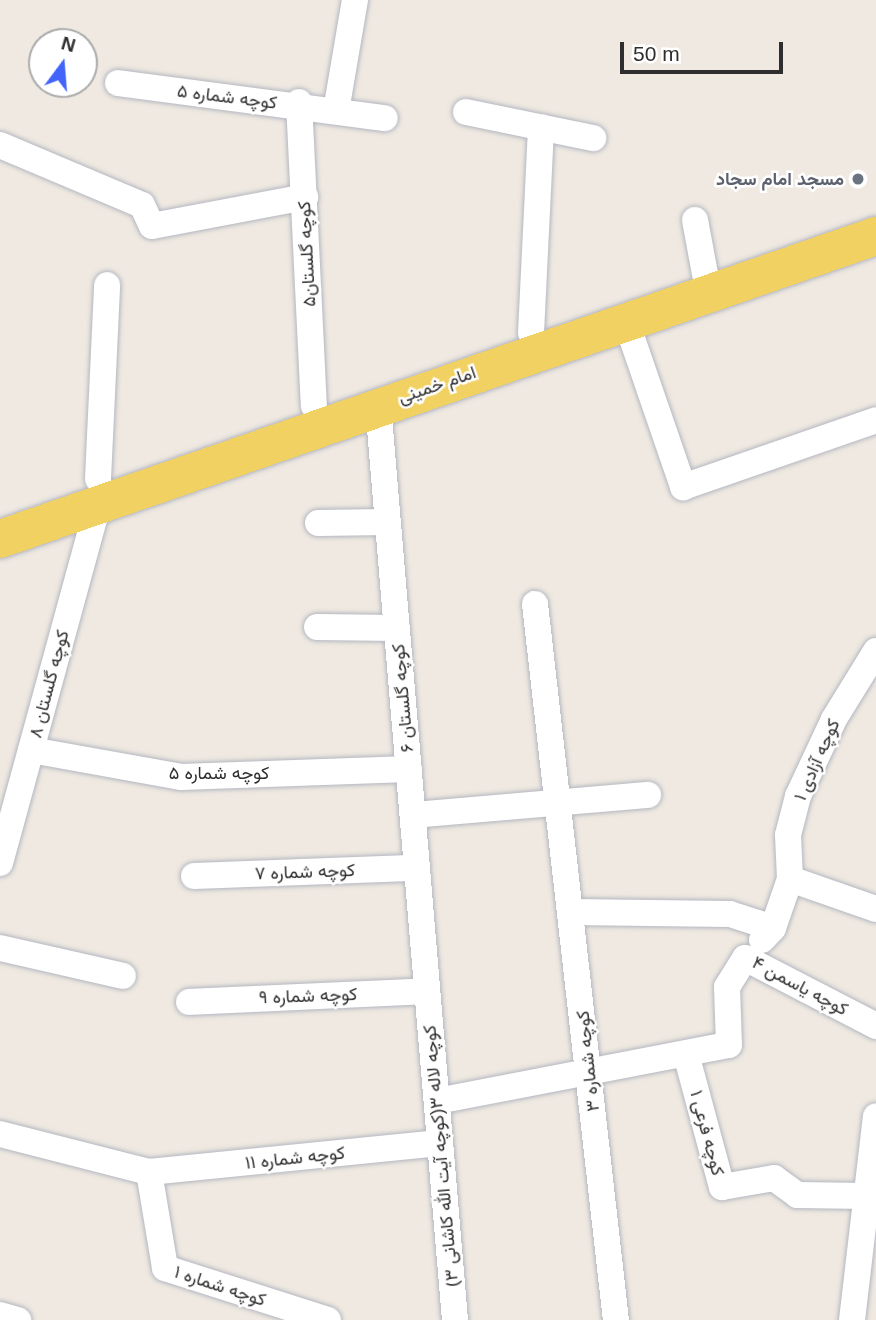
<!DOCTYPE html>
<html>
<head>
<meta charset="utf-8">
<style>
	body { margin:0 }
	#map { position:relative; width:876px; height:1320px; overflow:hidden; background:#efe9e1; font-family:Arial,Vazirmatn,sans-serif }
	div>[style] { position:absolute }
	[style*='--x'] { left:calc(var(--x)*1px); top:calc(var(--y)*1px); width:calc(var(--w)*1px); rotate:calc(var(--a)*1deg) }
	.roads { filter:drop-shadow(0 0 2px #b4b7c1) drop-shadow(0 0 2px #b4b7c1) }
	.minor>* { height:26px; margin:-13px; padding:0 13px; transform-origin:13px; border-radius:13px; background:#fff }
	.primary>* { height:38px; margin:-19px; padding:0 19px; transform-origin:19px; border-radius:19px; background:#f2d163 }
	.dots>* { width:19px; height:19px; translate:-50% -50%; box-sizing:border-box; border:4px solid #fff; border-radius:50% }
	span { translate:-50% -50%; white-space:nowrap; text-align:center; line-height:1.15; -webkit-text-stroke:5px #fff; paint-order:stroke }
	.street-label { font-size:18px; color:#2e2e2e }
	.worship-label { font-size:18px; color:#5b616d; font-weight:700 }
	.right { translate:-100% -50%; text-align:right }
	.north { position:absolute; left:28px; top:28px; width:70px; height:70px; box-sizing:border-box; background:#fff; border:2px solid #ababab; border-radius:50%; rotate:16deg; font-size:19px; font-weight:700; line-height:28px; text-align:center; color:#2e2e2e }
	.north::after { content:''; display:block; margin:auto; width:24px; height:32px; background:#4264fb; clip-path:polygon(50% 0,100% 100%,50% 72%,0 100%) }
	.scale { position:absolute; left:620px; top:42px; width:163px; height:32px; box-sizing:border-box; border:4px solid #2e2e2e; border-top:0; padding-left:9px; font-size:21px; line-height:24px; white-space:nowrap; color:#2e2e2e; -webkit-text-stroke:5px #fff; paint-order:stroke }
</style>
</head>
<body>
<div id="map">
	<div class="roads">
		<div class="minor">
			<div style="--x:118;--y:83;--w:269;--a:7.5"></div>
			<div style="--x:299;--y:102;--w:304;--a:87.2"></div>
			<div style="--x:336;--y:111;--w:113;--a:-80.3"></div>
			<div style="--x:466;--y:112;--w:130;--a:11.6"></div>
			<div style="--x:0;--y:145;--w:154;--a:22.9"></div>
			<div style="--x:142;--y:205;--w:23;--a:65"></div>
			<div style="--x:152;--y:226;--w:156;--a:-10.7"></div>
			<div style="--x:695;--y:220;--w:55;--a:79.5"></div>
			<div style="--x:626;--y:321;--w:176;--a:71"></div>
			<div style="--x:683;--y:487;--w:204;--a:-19.1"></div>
			<div style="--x:531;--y:333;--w:206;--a:-87.2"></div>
			<div style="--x:378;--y:405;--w:918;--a:85.19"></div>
			<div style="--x:98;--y:479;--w:194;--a:-87.3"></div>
			<div style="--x:318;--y:523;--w:70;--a:-0.8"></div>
			<div style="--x:535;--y:604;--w:721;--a:83.55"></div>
			<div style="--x:317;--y:627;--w:80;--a:0.7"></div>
			<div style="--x:31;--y:750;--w:152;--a:10.2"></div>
			<div style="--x:181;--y:777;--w:228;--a:-2"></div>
			<div style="--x:413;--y:815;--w:236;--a:-4.9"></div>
			<div style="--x:0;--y:863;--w:371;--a:-74.7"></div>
			<div style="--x:194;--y:876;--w:223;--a:-2.1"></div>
			<div style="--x:790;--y:879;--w:44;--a:-92.6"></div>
			<div style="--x:788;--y:835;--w:40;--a:-75.6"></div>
			<div style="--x:798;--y:796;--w:85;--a:-64.9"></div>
			<div style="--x:834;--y:719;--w:80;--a:-58.3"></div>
			<div style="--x:571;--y:912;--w:159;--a:0.7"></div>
			<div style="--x:730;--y:914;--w:45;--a:18"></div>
			<div style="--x:762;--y:940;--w:16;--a:-47"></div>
			<div style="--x:773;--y:928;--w:52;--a:-70.9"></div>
			<div style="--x:790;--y:879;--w:91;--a:19.2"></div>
			<div style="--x:0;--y:948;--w:126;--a:12.8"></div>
			<div style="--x:189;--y:1002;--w:238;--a:-2.6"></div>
			<div style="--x:686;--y:1054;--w:138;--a:74.9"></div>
			<div style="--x:722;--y:1187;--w:53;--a:-9.8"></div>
			<div style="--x:774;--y:1178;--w:29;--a:36"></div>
			<div style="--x:797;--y:1195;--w:70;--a:0.8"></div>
			<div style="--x:437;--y:1101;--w:297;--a:-10.9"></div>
			<div style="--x:729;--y:1045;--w:58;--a:-92"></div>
			<div style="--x:727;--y:987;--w:34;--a:-58"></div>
			<div style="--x:745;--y:958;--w:148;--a:27.4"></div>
			<div style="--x:0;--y:1134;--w:154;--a:14.3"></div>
			<div style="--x:149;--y:1172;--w:292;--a:-5.7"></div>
			<div style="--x:149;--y:1172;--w:97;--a:80.5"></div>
			<div style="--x:165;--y:1268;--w:171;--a:17.7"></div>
			<div style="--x:0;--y:1315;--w:19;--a:16"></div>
			<div style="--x:852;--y:1320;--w:205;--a:-83.3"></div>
		</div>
		<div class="primary">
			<div style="--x:0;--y:539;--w:927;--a:-19.08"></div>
		</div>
	</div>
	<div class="dots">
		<div style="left:858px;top:179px;background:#6b7280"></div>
	</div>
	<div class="street-label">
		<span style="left:227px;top:97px;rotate:7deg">کوچه شماره ۵</span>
		<span style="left:307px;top:254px;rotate:-93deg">کوچه گلستان۵</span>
		<span style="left:437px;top:385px;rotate:-19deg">امام خمینی</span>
		<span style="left:49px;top:684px;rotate:-75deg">کوچه گلستان ۸</span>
		<span style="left:403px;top:698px;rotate:-95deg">کوچه گلستان ۶</span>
		<span style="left:817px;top:760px;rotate:-66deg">کوچه آزادی ۱</span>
		<span style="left:219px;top:773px">کوچه شماره ۵</span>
		<span style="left:305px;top:872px;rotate:-2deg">کوچه شماره ۷</span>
		<span style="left:800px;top:986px;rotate:28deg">کوچه یاسمن ۴</span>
		<span style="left:308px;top:996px;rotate:-2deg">کوچه شماره ۹</span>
		<span style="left:588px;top:1061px;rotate:-96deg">کوچه شماره ۳</span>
		<span style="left:707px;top:1133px;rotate:75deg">کوچه فرعی ۱</span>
		<span style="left:441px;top:1156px;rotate:-95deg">کوچه لاله ۳(کوچه آیت الله کاشانی ۳)</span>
		<span style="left:295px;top:1158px;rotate:-6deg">کوچه شماره ۱۱</span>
		<span style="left:220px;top:1286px;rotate:18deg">کوچه شماره ۱</span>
	</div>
	<div class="worship-label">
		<span class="right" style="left:844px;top:179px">مسجد امام سجاد</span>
	</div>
	<div class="north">N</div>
	<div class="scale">50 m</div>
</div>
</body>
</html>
